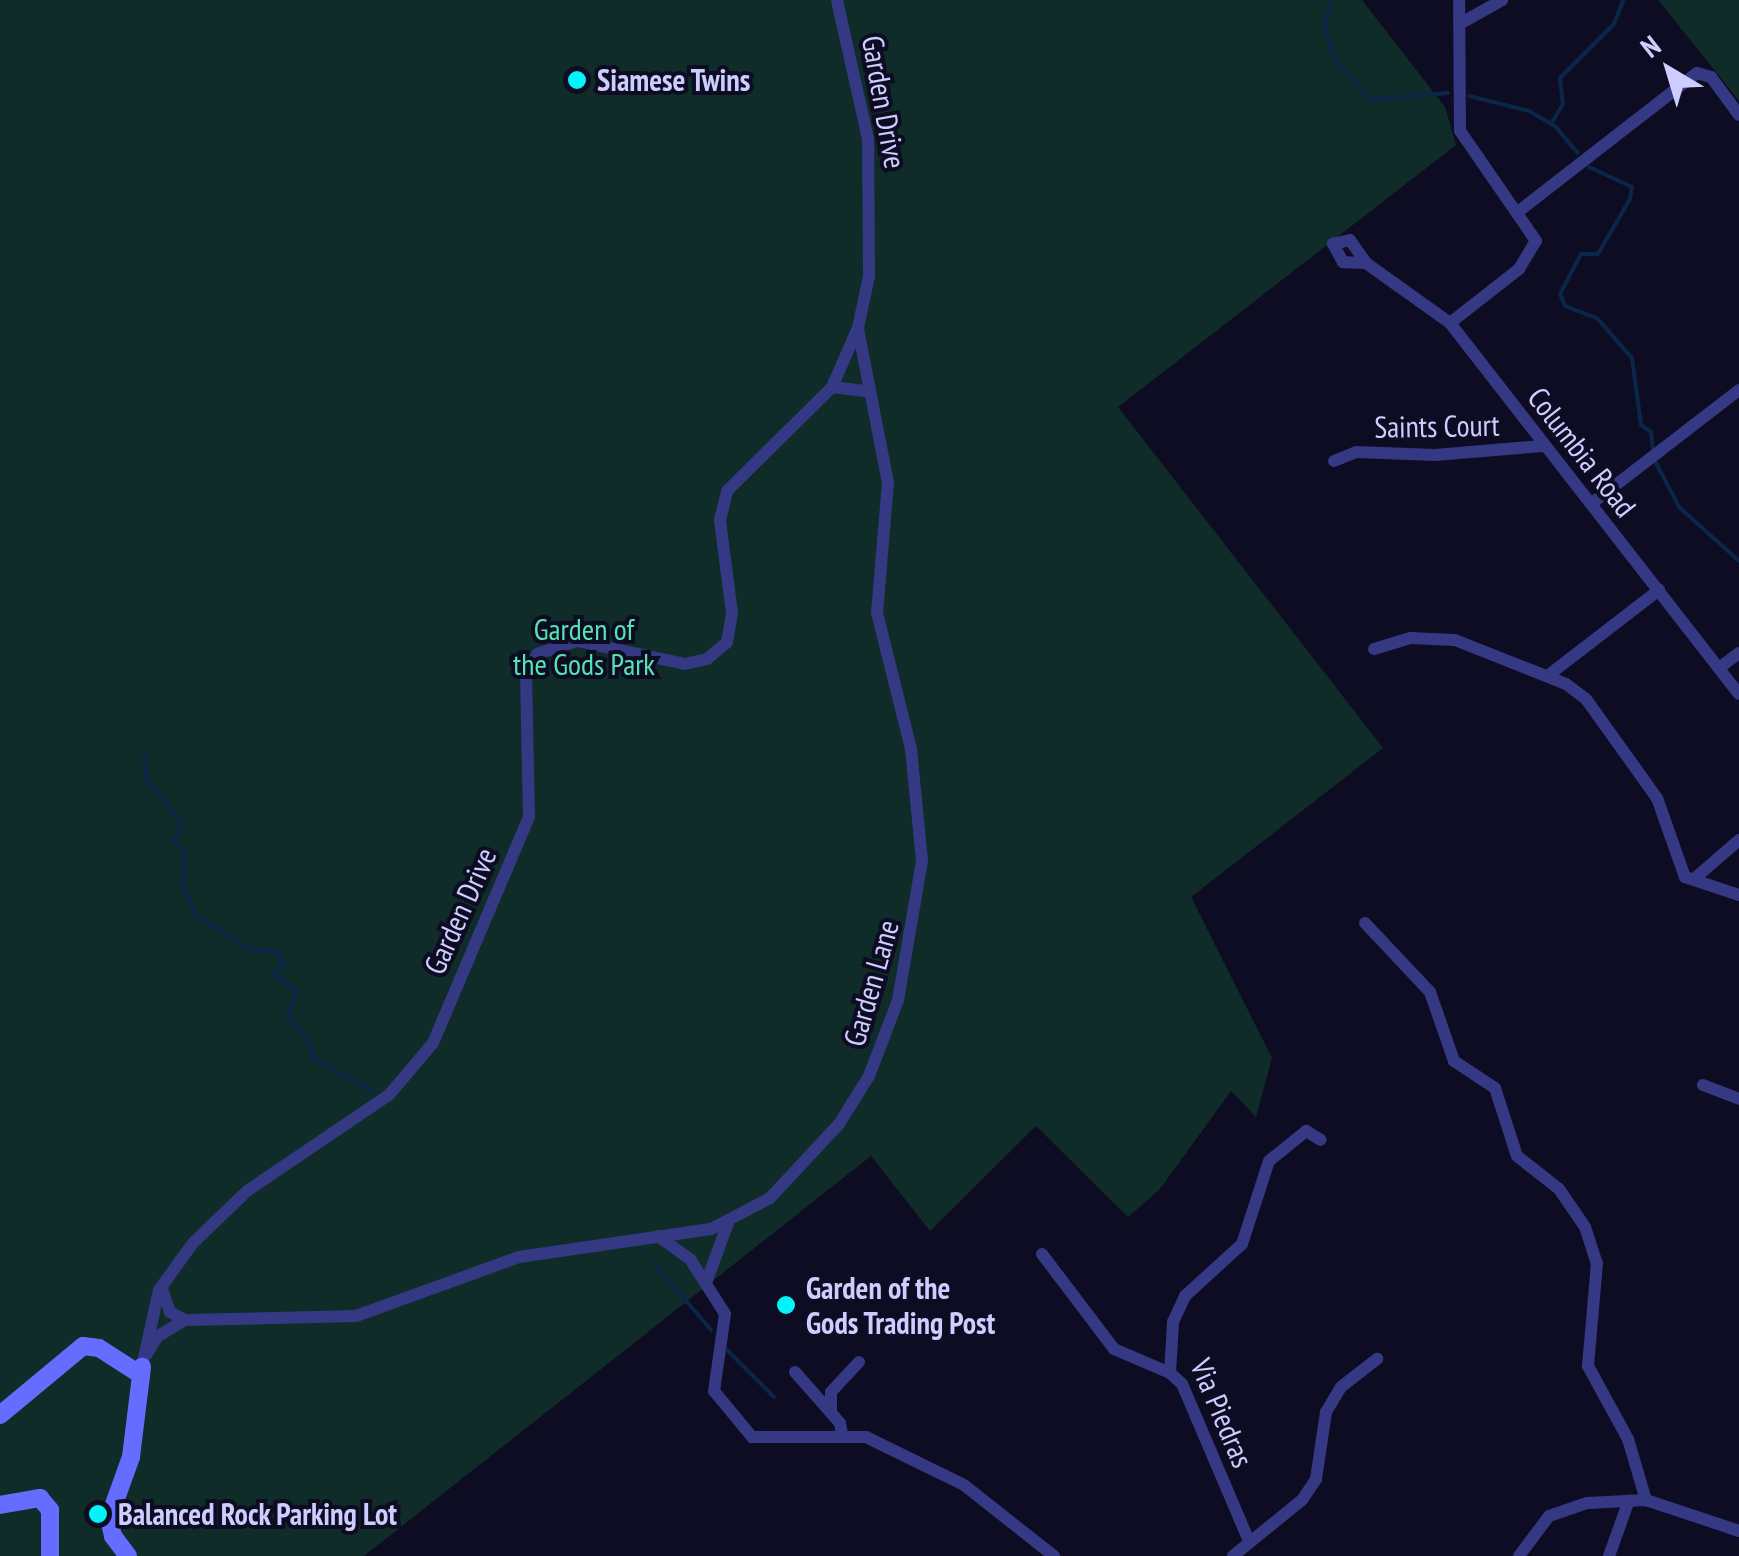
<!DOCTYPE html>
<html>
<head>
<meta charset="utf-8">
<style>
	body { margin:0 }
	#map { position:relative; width:1739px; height:1556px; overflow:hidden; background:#0e0c22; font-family:"PT Sans Narrow",sans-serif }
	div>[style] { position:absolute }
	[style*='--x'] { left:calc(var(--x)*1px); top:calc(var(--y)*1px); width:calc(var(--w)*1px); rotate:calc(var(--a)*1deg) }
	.green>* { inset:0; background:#0f2c28 }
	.stream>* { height:4px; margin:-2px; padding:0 2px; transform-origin:2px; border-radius:2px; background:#0a2648 }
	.street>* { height:12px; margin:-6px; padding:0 6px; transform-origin:6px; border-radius:6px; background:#353983 }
	.secondary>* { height:18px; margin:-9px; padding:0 9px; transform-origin:9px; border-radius:9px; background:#646dff }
	.dots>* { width:28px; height:28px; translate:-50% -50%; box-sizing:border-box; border:5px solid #0e0c22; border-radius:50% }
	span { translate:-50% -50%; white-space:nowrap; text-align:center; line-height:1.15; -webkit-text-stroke:8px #0e0c22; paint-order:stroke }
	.poi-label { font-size:30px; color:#cecdff; font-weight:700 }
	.left { translate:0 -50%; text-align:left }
	.street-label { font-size:30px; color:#cecdff }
	.park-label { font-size:30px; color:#54e4b4 }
	.north { position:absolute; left:1619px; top:20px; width:100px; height:100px; -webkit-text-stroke:8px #0e0c22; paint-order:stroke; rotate:322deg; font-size:28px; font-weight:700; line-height:40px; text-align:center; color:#cecdff }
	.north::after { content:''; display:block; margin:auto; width:35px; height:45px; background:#cecdff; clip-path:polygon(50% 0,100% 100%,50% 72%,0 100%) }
</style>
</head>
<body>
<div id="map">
	<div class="green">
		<div style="clip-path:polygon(0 0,1362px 0,1445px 107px,1456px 145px,1118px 407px,1383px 748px,1191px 897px,1272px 1058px,1256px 1117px,1231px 1091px,1160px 1189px,1128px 1217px,1036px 1126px,930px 1231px,871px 1156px,364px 1556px,0 1556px)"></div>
		<div style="clip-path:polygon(1658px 0,1739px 0,1739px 101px,1716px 72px)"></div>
	</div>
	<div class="stream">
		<div style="--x:1331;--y:0;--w:29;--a:102"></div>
		<div style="--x:1325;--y:28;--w:31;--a:73"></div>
		<div style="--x:1334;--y:58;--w:55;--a:49.4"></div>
		<div style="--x:1370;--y:100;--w:78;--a:-5.1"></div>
		<div style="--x:1469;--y:96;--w:62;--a:14"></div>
		<div style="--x:1529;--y:111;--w:30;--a:30"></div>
		<div style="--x:1555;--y:126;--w:35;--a:50"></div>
		<div style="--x:1551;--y:124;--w:23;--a:-59"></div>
		<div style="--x:1563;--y:104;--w:26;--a:-97"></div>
		<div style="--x:1560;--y:78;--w:76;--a:-45"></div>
		<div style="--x:1614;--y:24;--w:26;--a:-69"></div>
		<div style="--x:1589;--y:167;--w:47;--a:24.9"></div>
		<div style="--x:1632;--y:187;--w:12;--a:99"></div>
		<div style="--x:1630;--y:199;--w:64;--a:120.2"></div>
		<div style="--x:1598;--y:254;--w:17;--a:180"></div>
		<div style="--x:1581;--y:254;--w:45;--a:117.7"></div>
		<div style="--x:1560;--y:294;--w:13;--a:67"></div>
		<div style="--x:1565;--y:306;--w:34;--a:21"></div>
		<div style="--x:1597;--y:318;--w:53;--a:48.8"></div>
		<div style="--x:1632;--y:358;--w:68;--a:82.3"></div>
		<div style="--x:1641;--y:425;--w:12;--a:35"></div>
		<div style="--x:1651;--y:432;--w:18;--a:84"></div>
		<div style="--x:1655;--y:461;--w:52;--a:62.4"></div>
		<div style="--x:1679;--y:507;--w:81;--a:42"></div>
		<div style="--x:145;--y:755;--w:23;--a:88"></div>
		<div style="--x:146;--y:778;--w:58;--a:51.3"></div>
		<div style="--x:182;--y:823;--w:19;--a:115"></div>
		<div style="--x:174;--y:840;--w:16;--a:50"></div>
		<div style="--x:184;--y:852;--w:33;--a:92"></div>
		<div style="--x:183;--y:885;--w:33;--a:67"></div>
		<div style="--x:196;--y:915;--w:62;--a:32.4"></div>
		<div style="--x:248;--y:948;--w:32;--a:9"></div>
		<div style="--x:280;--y:953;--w:13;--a:72"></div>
		<div style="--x:284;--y:965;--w:15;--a:143"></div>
		<div style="--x:272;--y:974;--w:30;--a:34"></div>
		<div style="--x:297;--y:991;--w:27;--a:110"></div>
		<div style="--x:288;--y:1016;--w:39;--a:52"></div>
		<div style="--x:312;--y:1047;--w:11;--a:90"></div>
		<div style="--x:312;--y:1058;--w:69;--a:28.4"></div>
		<div style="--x:654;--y:1263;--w:88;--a:49.6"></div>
		<div style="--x:725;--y:1348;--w:69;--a:45"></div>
	</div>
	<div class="street">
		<div style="--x:1463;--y:22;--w:45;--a:-29.4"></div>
		<div style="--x:1519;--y:211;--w:225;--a:-37.8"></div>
		<div style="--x:1697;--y:73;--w:15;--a:16"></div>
		<div style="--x:1711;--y:77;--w:47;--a:53.6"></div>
		<div style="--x:1366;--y:263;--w:23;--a:-178"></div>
		<div style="--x:1343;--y:262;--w:21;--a:-119"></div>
		<div style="--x:1333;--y:244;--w:17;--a:-13"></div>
		<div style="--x:1350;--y:240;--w:28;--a:55"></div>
		<div style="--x:1366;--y:263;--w:103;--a:35.5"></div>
		<div style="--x:1450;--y:323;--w:470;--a:52.1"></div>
		<div style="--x:1450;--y:323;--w:88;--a:-38"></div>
		<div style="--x:1519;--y:269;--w:33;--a:-59"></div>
		<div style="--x:1536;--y:241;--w:134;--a:-124.6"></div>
		<div style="--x:1460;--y:131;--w:131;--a:-90.4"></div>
		<div style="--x:832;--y:387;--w:33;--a:7"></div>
		<div style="--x:1334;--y:461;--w:24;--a:-22"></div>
		<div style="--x:1356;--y:452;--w:79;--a:2.2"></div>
		<div style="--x:1435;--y:455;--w:108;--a:-4.8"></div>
		<div style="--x:1591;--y:504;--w:187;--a:-37.6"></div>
		<div style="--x:1374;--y:649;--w:38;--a:-17"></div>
		<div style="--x:1410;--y:638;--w:45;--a:2.5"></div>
		<div style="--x:1455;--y:640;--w:119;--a:21.6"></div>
		<div style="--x:1566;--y:684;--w:25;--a:37"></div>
		<div style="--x:1586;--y:699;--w:122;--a:54.4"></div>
		<div style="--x:1657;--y:798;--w:84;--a:70.5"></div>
		<div style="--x:1685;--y:877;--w:57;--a:18.4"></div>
		<div style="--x:1719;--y:668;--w:25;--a:-37"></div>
		<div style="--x:1550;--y:674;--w:138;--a:-37.6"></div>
		<div style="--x:1694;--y:879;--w:60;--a:-40.9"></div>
		<div style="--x:1365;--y:923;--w:95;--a:46.7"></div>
		<div style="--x:1430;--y:992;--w:73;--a:70.8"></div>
		<div style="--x:1454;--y:1061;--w:49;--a:33.4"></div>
		<div style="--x:1495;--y:1088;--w:71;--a:72.1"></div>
		<div style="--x:1517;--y:1156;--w:53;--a:38.2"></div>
		<div style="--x:1559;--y:1189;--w:46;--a:55.6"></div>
		<div style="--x:1585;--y:1227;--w:38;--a:72"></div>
		<div style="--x:1597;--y:1263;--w:103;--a:95"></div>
		<div style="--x:1588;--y:1366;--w:83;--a:61.3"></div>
		<div style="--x:1628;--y:1439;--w:64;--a:73.6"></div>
		<div style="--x:1703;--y:1085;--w:39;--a:21"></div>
		<div style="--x:658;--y:1236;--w:39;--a:36"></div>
		<div style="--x:690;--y:1259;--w:65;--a:57.5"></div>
		<div style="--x:725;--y:1314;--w:78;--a:98.1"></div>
		<div style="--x:714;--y:1391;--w:60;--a:50.4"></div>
		<div style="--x:752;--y:1437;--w:114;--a:0"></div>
		<div style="--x:866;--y:1437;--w:109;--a:26.1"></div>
		<div style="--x:964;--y:1485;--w:115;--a:38.3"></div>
		<div style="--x:1042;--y:1254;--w:119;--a:52.8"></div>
		<div style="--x:1114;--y:1349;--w:61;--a:23.2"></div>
		<div style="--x:706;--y:1283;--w:64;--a:-69.9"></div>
		<div style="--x:162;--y:1289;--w:24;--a:71"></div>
		<div style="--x:170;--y:1312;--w:17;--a:28"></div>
		<div style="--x:147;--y:1354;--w:21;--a:-59"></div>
		<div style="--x:158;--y:1336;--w:31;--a:-31"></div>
		<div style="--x:185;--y:1320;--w:171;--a:-1.3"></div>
		<div style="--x:356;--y:1316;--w:173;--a:-19.9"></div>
		<div style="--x:519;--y:1257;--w:194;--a:-8.3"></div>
		<div style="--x:711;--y:1229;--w:67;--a:-27.7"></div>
		<div style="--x:770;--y:1198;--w:101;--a:-47"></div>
		<div style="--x:839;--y:1124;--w:57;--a:-58"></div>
		<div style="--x:869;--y:1076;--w:81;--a:-69.1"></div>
		<div style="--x:898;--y:1000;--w:141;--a:-80.2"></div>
		<div style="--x:922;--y:861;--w:113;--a:-95.6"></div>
		<div style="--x:911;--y:749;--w:140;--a:-104"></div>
		<div style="--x:877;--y:613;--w:130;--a:-85.2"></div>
		<div style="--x:888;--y:483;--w:158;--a:-101"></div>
		<div style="--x:142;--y:1367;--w:79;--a:-77.6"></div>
		<div style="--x:159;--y:1290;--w:58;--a:-54.1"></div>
		<div style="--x:193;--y:1243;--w:75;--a:-43.9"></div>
		<div style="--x:247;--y:1191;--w:171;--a:-34.1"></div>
		<div style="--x:389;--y:1095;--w:68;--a:-49.8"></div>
		<div style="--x:433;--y:1043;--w:246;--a:-67"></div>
		<div style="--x:529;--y:817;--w:139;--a:-91.2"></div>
		<div style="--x:526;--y:678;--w:26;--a:-65"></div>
		<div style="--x:537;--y:654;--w:42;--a:-18"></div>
		<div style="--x:577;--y:641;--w:110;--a:12"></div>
		<div style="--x:685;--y:664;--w:23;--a:-13"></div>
		<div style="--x:707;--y:659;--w:26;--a:-40"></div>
		<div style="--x:727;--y:642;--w:29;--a:-80"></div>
		<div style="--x:732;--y:613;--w:94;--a:-97.4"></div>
		<div style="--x:720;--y:520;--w:30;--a:-76"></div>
		<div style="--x:727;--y:491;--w:148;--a:-44.7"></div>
		<div style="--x:832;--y:387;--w:64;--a:-66.2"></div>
		<div style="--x:858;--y:328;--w:53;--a:-78.1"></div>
		<div style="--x:869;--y:276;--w:137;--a:-90.4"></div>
		<div style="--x:868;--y:139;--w:142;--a:-102.6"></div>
		<div style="--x:795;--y:1372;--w:68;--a:48.6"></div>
		<div style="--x:840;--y:1423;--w:11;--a:80"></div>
		<div style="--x:831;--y:1412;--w:20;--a:-90"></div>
		<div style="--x:831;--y:1392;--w:41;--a:-47"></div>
		<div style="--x:1249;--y:1541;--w:171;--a:-113.1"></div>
		<div style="--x:1182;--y:1384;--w:16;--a:-137"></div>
		<div style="--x:1170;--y:1373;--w:51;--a:-86.6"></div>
		<div style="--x:1173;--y:1322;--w:29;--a:-65"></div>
		<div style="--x:1185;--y:1296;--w:77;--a:-42.4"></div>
		<div style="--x:1242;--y:1244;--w:87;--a:-72"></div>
		<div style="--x:1269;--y:1161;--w:48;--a:-39"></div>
		<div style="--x:1306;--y:1131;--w:17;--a:31"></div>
		<div style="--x:1233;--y:1556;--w:89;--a:-39.1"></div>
		<div style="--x:1302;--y:1500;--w:25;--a:-56"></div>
		<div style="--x:1316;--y:1479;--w:68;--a:-81.5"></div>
		<div style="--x:1326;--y:1412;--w:29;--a:-59"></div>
		<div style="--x:1341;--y:1387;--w:46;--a:-37.9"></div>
		<div style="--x:1519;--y:1556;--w:50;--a:-53.1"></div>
		<div style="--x:1549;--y:1516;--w:40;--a:-18.9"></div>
		<div style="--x:1587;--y:1503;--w:59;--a:-2.9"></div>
		<div style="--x:1646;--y:1500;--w:98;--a:18.4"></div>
		<div style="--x:1609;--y:1556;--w:59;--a:-70.3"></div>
	</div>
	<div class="secondary">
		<div style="--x:0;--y:1415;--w:108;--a:-39.7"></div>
		<div style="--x:83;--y:1346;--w:16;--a:7"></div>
		<div style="--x:99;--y:1348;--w:50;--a:32.7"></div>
		<div style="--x:0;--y:1505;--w:41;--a:-9.9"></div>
		<div style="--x:40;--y:1498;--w:16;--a:50"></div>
		<div style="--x:50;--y:1510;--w:46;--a:90"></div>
		<div style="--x:128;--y:1556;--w:25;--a:-127"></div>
		<div style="--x:113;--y:1536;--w:18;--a:-103"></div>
		<div style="--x:109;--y:1518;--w:65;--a:-70.2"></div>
		<div style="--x:131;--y:1457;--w:91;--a:-83"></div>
	</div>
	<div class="dots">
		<div style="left:577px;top:80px;background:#00f4f8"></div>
		<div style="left:786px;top:1305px;background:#00f4f8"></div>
		<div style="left:98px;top:1514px;background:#00f4f8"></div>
	</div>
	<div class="poi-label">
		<span class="left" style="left:597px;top:80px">Siamese Twins</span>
		<span class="left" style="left:806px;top:1305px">Garden of the<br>Gods Trading Post</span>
		<span class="left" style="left:118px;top:1514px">Balanced Rock Parking Lot</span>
	</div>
	<div class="street-label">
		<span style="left:884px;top:102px;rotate:80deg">Garden Drive</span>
		<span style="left:1437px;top:426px;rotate:-1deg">Saints Court</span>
		<span style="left:1582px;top:452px;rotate:52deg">Columbia Road</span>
		<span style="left:460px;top:911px;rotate:-66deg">Garden Drive</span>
		<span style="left:871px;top:983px;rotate:-74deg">Garden Lane</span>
		<span style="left:1222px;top:1413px;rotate:67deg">Via Piedras</span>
	</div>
	<div class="park-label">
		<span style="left:584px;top:646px">Garden of<br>the Gods Park</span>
	</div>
	<div class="north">N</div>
</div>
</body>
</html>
